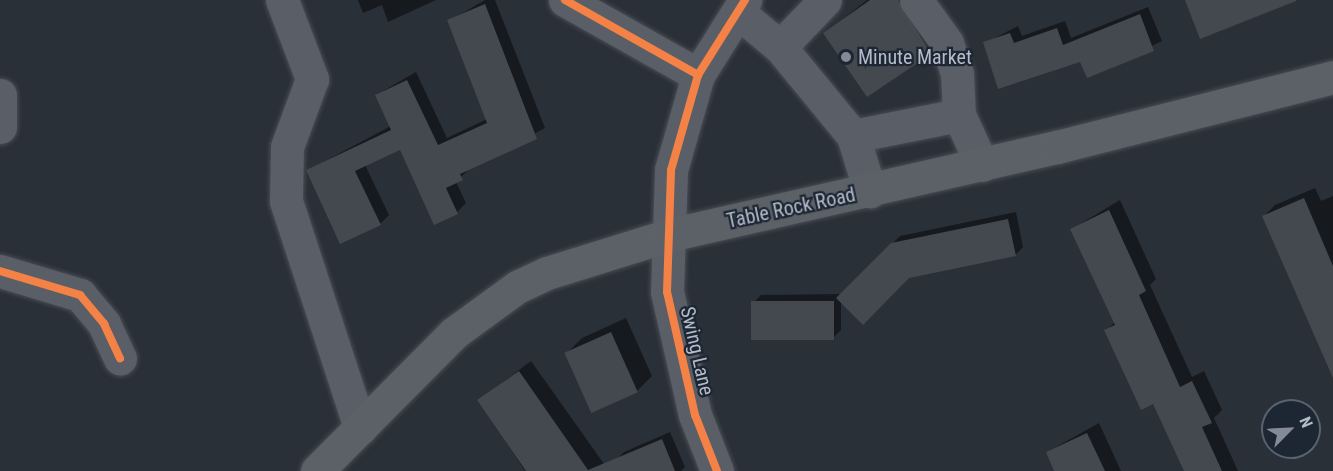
<!DOCTYPE html>
<html>
<head>
<meta charset="utf-8">
<style>
	body { margin:0 }
	#map { position:relative; width:1333px; height:471px; overflow:hidden; background:#2a3038; font-family:"Roboto Condensed",sans-serif }
	div>[style] { position:absolute }
	[style*='--x'] { left:calc(var(--x)*1px); top:calc(var(--y)*1px); width:calc(var(--w)*1px); rotate:calc(var(--a)*1deg) }
	.shadow>* { inset:0; background:#0007 }
	.building>* { inset:0; background:#444950; transform-origin:0 0 }
	.roads { filter:drop-shadow(0 0 2px #484c53) drop-shadow(0 0 2px #484c53) }
	.minor>* { height:33px; margin:-16.5px; padding:0 16.5px; transform-origin:16.5px; border-radius:16.5px; background:#5a5e66 }
	.major>* { height:33px; margin:-16.5px; padding:0 16.5px; transform-origin:16.5px; border-radius:16.5px; background:#5c6168 }
	.cycleway>* { height:8px; margin:-4px; padding:0 4px; transform-origin:4px; border-radius:4px; background:#f48246 }
	.dots>* { width:16px; height:16px; translate:-50% -50%; box-sizing:border-box; border:3px solid #1d2633; border-radius:50% }
	span { translate:-50% -50%; white-space:nowrap; text-align:center; line-height:1.15; -webkit-text-stroke:4.5px #1d2633; paint-order:stroke }
	.poi-label { font-size:20px; color:#b4bcc9 }
	.left { translate:0 -50%; text-align:left }
	.street-label { font-size:20px; color:#b4bcc9 }
	.north { position:absolute; left:1261px; top:399px; width:60px; height:60px; box-sizing:border-box; background:#1d2633; border:2px solid #59626f; border-radius:50%; rotate:66deg; font-size:16px; font-weight:700; line-height:24px; text-align:center; color:#b4bcc9 }
	.north::after { content:''; display:block; margin:auto; width:21px; height:27px; background:#848b96; clip-path:polygon(50% 0,100% 100%,50% 72%,0 100%) }
</style>
</head>
<body>
<div id="map">
	<div class="shadow">
		<div style="clip-path:polygon(358px 0,436px 0,388px 22px,382px 5px,363px 13px)"></div>
		<div style="clip-path:polygon(485px 0,495px 0,545px 128px,470px 168px,456px 182px,466px 203px,457px 212px,400px 148px,365px 165px,389px 215px,380px 224px,308px 170px,391px 126px,376px 95px,416px 72px,447px 138px,487px 119px,449px 21px)"></div>
		<div style="clip-path:polygon(867px 0,912px 0,941px 41px,930px 52px,825px 33px)"></div>
		<div style="clip-path:polygon(1148px 7px,1162px 41px,1088px 76px,1081px 60px,985px 43px,1018px 26px,1022px 36px,1065px 21px,1071px 38px)"></div>
		<div style="clip-path:polygon(1315px 188px,1321px 201px,1333px 196px,1333px 375px,1264px 216px,1275px 205px)"></div>
		<div style="clip-path:polygon(1120px 200px,1156px 279px,1150px 285px,1192px 377px,1204px 371px,1222px 410px,1214px 418px,1238px 471px,1185px 471px,1154px 402px,1106px 331px,1115px 322px,1072px 229px)"></div>
		<div style="clip-path:polygon(1016px 212px,1023px 247px,1015px 255px,909px 277px,841px 301px,841px 330px,833px 338px,753px 303px,761px 295px,842px 294px,900px 236px)"></div>
		<div style="clip-path:polygon(626px 318px,652px 376px,637px 391px,567px 353px,582px 338px)"></div>
		<div style="clip-path:polygon(531px 361px,609px 471px,525px 471px,479px 400px)"></div>
		<div style="clip-path:polygon(1099px 423px,1121px 471px,1056px 471px,1047px 452px)"></div>
		<div style="clip-path:polygon(670px 432px,685px 467px,681px 471px,621px 471px,616px 460px,624px 452px)"></div>
	</div>
	<div class="building">
		<div style="clip-path:polygon(870px 0,898px 0,931px 54px,867px 97px,823px 33px)"></div>
		<div style="clip-path:polygon(1185px 0,1296px 0,1296px 1px,1200px 39px)"></div>
		<div style="clip-path:polygon(485px 4px,537px 139px,460px 174px,463px 180px,446px 188px,458px 214px,434px 225px,400px 150px,355px 171px,381px 225px,340px 244px,306px 170px,391px 130px,375px 95px,407px 80px,438px 145px,487px 123px,447px 20px)"></div>
		<div style="clip-path:polygon(1140px 14px,1154px 51px,1087px 78px,1080px 62px,998px 89px,983px 42px,1010px 33px,1014px 43px,1057px 28px,1063px 45px)"></div>
		<div style="clip-path:polygon(1304px 198px,1333px 266px,1333px 378px,1262px 216px)"></div>
		<div style="clip-path:polygon(1109px 210px,1146px 291px,1139px 295px,1180px 387px,1192px 381px,1212px 423px,1202px 427px,1222px 471px,1184px 471px,1153px 404px,1141px 410px,1104px 330px,1115px 325px,1070px 229px)"></div>
		<div style="clip-path:polygon(1008px 219px,1016px 256px,909px 278px,863px 325px,836px 298px,891px 243px)"></div>
		<div style="left:834px;top:301px;width:39px;height:83px;rotate:90deg"></div>
		<div style="left:611px;top:332px;width:66px;height:51px;rotate:66deg"></div>
		<div style="clip-path:polygon(519px 371px,588px 470px,662px 439px,675px 471px,526px 471px,477px 400px)"></div>
		<div style="clip-path:polygon(1087px 433px,1105px 471px,1054px 471px,1046px 452px)"></div>
	</div>
	<div class="roads">
		<div class="minor">
			<div style="--x:282;--y:0;--w:85;--a:69.2"></div>
			<div style="--x:312;--y:79;--w:72;--a:110.2"></div>
			<div style="--x:287;--y:147;--w:54;--a:91.1"></div>
			<div style="--x:286;--y:201;--w:239;--a:71.9"></div>
			<div style="--x:565;--y:0;--w:153;--a:29.4"></div>
			<div style="--x:916;--y:0;--w:53;--a:54.2"></div>
			<div style="--x:947;--y:43;--w:33;--a:72"></div>
			<div style="--x:957;--y:74;--w:41;--a:87.2"></div>
			<div style="--x:738;--y:12;--w:55;--a:39.8"></div>
			<div style="--x:780;--y:47;--w:65;--a:-46.2"></div>
			<div style="--x:780;--y:47;--w:115;--a:50.6"></div>
			<div style="--x:853;--y:136;--w:108;--a:-11.2"></div>
			<div style="--x:959;--y:115;--w:55;--a:65.3"></div>
			<div style="--x:0;--y:95;--w:32;--a:90"></div>
			<div style="--x:853;--y:136;--w:58;--a:72.8"></div>
			<div style="--x:0;--y:271;--w:84;--a:16.7"></div>
			<div style="--x:80;--y:295;--w:38;--a:50"></div>
			<div style="--x:104;--y:324;--w:38;--a:65"></div>
			<div style="--x:717;--y:471;--w:60;--a:-111.4"></div>
			<div style="--x:695;--y:415;--w:126;--a:-102.8"></div>
			<div style="--x:667;--y:292;--w:122;--a:-88.1"></div>
			<div style="--x:671;--y:170;--w:99;--a:-74.1"></div>
			<div style="--x:698;--y:75;--w:89;--a:-57.9"></div>
		</div>
		<div class="major">
			<div style="--x:317;--y:471;--w:194;--a:-45.2"></div>
			<div style="--x:454;--y:333;--w:78;--a:-36.1"></div>
			<div style="--x:517;--y:287;--w:33;--a:-25"></div>
			<div style="--x:547;--y:273;--w:128;--a:-17.3"></div>
			<div style="--x:669;--y:235;--w:398;--a:-12.8"></div>
			<div style="--x:1057;--y:147;--w:285;--a:-14.2"></div>
		</div>
	</div>
	<div class="cycleway">
		<div style="--x:565;--y:0;--w:153;--a:29.4"></div>
		<div style="--x:0;--y:271;--w:84;--a:16.7"></div>
		<div style="--x:80;--y:295;--w:38;--a:50"></div>
		<div style="--x:104;--y:324;--w:38;--a:65"></div>
		<div style="--x:717;--y:471;--w:60;--a:-111.4"></div>
		<div style="--x:695;--y:415;--w:126;--a:-102.8"></div>
		<div style="--x:667;--y:292;--w:122;--a:-88.1"></div>
		<div style="--x:671;--y:170;--w:99;--a:-74.1"></div>
		<div style="--x:698;--y:75;--w:89;--a:-57.9"></div>
	</div>
	<div class="dots">
		<div style="left:846px;top:57px;background:#848b96"></div>
	</div>
	<div class="poi-label">
		<span class="left" style="left:858px;top:57px">Minute Market</span>
	</div>
	<div class="street-label">
		<span style="left:791px;top:208px;rotate:-12deg">Table Rock Road</span>
		<span style="left:697px;top:351px;rotate:77deg">Swing Lane</span>
	</div>
	<div class="north">N</div>
</div>
</body>
</html>
